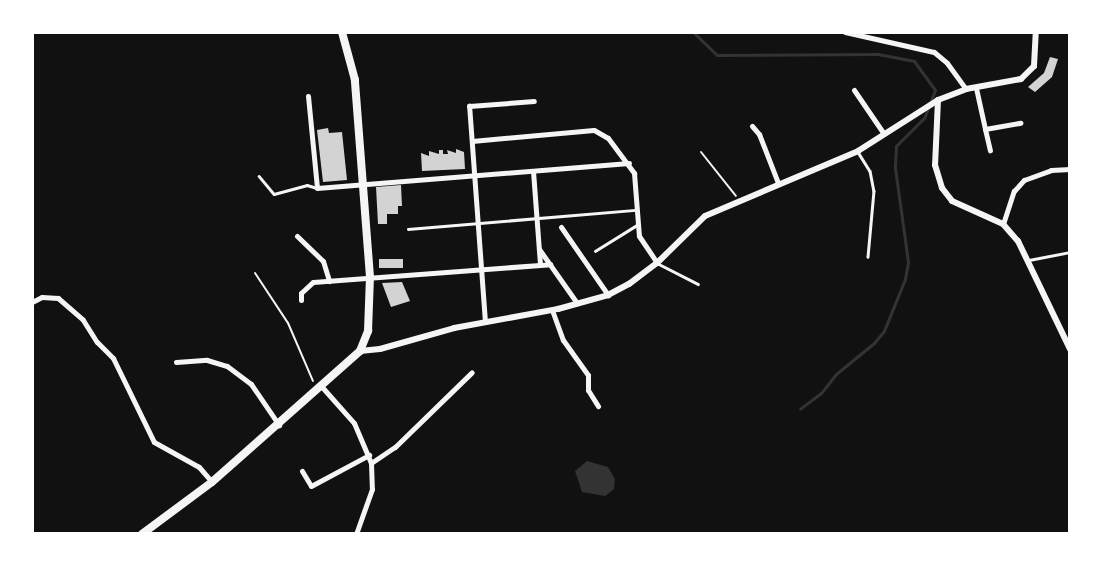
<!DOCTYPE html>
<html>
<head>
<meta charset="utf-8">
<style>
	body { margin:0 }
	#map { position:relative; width:1102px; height:566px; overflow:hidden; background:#111; font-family:"Archivo Narrow",sans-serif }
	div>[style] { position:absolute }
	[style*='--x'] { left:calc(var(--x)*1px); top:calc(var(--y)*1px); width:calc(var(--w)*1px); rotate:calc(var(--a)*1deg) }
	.water>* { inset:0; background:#333 }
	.stream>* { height:3px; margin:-1.5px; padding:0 1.5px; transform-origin:1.5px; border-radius:1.5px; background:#333 }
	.building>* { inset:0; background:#d3d3d3; transform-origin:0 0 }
	.path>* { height:2px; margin:-1px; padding:0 1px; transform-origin:1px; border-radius:1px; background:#f5f5f5 }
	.service>* { height:2.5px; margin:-1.25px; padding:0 1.25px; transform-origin:1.25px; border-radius:1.25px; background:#f5f5f5 }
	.minor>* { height:5px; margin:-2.5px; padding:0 2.5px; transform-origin:2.5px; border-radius:2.5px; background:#f5f5f5 }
	.tertiary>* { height:6px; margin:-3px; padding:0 3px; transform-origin:3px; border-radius:3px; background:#f5f5f5 }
	.secondary>* { height:8px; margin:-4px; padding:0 4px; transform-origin:4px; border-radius:4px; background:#f5f5f5 }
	span { translate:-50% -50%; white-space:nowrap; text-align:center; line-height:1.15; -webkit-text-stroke:4px #fff; paint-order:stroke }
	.frame { position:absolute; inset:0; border:34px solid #fff; pointer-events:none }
</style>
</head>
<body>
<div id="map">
	<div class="water">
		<div style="clip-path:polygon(587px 461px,608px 467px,615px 479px,614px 489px,605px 496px,582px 492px,575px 471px)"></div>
	</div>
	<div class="stream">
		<div style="--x:693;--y:32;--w:33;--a:44"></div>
		<div style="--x:717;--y:55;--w:161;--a:-0.4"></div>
		<div style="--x:878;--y:54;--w:37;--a:11"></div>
		<div style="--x:914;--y:61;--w:36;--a:54"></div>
		<div style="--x:935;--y:90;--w:30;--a:111"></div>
		<div style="--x:924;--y:118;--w:40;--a:135"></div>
		<div style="--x:896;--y:146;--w:22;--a:93"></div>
		<div style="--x:895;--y:168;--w:95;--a:82.1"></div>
		<div style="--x:908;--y:262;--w:17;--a:100"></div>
		<div style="--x:905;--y:279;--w:56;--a:112"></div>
		<div style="--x:884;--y:331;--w:16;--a:130"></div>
		<div style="--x:874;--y:343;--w:49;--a:140.8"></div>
		<div style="--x:836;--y:374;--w:24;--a:128"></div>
		<div style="--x:821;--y:393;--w:26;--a:143"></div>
	</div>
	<div class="building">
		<div style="clip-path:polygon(1050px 57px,1058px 59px,1052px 77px,1035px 92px,1028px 87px,1044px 73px)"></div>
		<div style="clip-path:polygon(328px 128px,329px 133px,342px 132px,347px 180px,323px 182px,317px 130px)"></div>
		<div style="clip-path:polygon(456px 149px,464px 152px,465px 169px,422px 171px,421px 153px,429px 156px,429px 151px,439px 154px,439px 150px,443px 150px,443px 154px,448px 154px,447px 150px,456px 153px)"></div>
		<div style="clip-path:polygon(401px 185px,402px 206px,398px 206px,398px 214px,387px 214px,387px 224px,378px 224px,376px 187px)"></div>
		<div style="left:403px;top:259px;width:9px;height:24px;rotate:90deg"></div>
		<div style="clip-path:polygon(402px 282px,410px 301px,391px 307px,382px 283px)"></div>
	</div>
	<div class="path">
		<div style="--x:701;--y:152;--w:56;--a:51.5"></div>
		<div style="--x:255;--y:273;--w:60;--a:56.6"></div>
		<div style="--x:288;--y:323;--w:63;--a:66.7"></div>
	</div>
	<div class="service">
		<div style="--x:858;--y:152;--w:22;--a:58"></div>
		<div style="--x:870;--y:171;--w:20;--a:79"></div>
		<div style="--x:874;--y:191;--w:66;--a:95.2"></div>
		<div style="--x:259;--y:176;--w:23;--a:50"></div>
		<div style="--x:274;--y:194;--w:34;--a:-15"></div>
		<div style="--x:307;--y:185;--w:10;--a:17"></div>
		<div style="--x:408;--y:229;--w:228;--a:-4.8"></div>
		<div style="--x:595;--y:251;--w:49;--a:-31.8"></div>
		<div style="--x:1029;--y:260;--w:42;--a:-11"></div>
		<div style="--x:657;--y:263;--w:46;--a:27.1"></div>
	</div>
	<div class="minor">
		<div style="--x:845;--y:32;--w:91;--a:12.7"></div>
		<div style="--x:934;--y:52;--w:17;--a:40"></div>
		<div style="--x:947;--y:63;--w:32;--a:54"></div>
		<div style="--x:976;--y:88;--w:42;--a:77.6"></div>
		<div style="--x:985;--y:129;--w:36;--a:-10"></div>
		<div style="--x:854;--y:90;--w:53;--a:55.7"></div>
		<div style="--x:308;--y:96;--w:92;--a:84.4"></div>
		<div style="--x:317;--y:188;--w:313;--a:-4.6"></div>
		<div style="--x:752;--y:126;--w:11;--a:49"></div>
		<div style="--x:759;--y:134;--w:53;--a:68.8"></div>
		<div style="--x:985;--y:129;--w:22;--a:77"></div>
		<div style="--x:472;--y:141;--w:122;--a:-5.2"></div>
		<div style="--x:594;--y:130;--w:16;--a:30"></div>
		<div style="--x:608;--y:138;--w:44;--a:53.4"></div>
		<div style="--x:634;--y:173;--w:63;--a:85.5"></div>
		<div style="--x:639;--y:236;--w:32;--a:56"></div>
		<div style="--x:533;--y:171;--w:93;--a:85.7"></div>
		<div style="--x:1003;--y:224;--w:35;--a:-72"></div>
		<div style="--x:1014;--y:191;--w:15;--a:-48"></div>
		<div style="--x:1024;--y:180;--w:29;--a:-20"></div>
		<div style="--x:1051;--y:170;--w:19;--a:-3"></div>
		<div style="--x:561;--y:227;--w:83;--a:55.3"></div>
		<div style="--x:297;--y:236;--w:36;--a:44"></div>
		<div style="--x:323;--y:261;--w:21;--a:73"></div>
		<div style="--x:539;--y:249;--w:66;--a:54.9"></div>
		<div style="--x:301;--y:300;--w:7;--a:-90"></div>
		<div style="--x:301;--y:293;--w:16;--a:-43"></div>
		<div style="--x:313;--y:282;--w:238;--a:-4.3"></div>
		<div style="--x:32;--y:302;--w:11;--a:-27"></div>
		<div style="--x:42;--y:297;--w:16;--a:4"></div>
		<div style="--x:58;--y:298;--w:33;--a:41"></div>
		<div style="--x:83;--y:320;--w:26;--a:58"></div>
		<div style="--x:97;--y:342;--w:23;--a:45"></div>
		<div style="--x:113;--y:358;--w:93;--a:64"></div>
		<div style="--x:154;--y:442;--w:51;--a:29.1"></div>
		<div style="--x:199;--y:467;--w:20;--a:49"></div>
		<div style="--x:552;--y:310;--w:32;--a:70"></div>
		<div style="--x:563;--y:340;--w:43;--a:54.5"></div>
		<div style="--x:588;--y:375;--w:15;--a:90"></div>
		<div style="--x:588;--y:390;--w:19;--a:58"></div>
		<div style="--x:485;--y:322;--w:217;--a:-94.2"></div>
		<div style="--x:469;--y:106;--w:65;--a:-4.4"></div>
		<div style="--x:176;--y:362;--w:31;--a:-4"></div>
		<div style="--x:207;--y:360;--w:21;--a:17"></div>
		<div style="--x:227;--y:366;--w:30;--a:37"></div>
		<div style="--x:251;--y:384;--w:50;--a:55.7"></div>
		<div style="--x:322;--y:387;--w:48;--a:48.4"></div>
		<div style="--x:354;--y:423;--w:43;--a:67"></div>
		<div style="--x:371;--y:463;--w:26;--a:88"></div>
		<div style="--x:372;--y:489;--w:48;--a:109.6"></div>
		<div style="--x:371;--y:463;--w:29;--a:-34"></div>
		<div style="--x:395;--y:447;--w:107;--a:-44.2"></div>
		<div style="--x:302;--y:471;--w:17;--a:59"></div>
		<div style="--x:311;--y:486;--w:66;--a:-28.1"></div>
	</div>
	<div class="tertiary">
		<div style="--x:938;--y:100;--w:65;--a:92.6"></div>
		<div style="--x:935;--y:165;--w:24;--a:73"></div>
		<div style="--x:942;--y:188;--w:16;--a:52"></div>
		<div style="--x:952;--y:201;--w:56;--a:24.3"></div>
		<div style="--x:1003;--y:224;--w:23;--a:49"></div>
		<div style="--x:1018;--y:241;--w:120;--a:64.3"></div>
		<div style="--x:360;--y:351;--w:20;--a:-6"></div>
		<div style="--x:380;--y:349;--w:77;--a:-15.8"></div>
		<div style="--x:454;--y:328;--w:106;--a:-10.4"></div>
		<div style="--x:558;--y:309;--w:52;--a:-15.6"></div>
		<div style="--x:608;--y:295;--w:24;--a:-28"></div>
		<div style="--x:629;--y:284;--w:35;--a:-37"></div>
		<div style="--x:657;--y:263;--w:67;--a:-44.4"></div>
		<div style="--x:705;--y:216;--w:166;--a:-23"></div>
		<div style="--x:858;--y:151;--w:95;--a:-32.5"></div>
		<div style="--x:938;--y:100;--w:30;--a:-21"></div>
		<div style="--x:966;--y:89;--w:56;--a:-10.3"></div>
		<div style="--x:1021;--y:79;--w:18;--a:-45"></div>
		<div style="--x:1034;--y:66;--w:34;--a:-87"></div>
	</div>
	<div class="secondary">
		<div style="--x:142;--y:534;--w:87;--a:-36.6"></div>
		<div style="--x:212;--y:482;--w:198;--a:-41.5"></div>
		<div style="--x:360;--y:351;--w:22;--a:-68"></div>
		<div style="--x:368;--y:331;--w:54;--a:-87.9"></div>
		<div style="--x:370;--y:277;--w:198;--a:-94.4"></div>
		<div style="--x:355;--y:80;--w:50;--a:-105.2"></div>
	</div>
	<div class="frame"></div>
</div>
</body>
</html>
